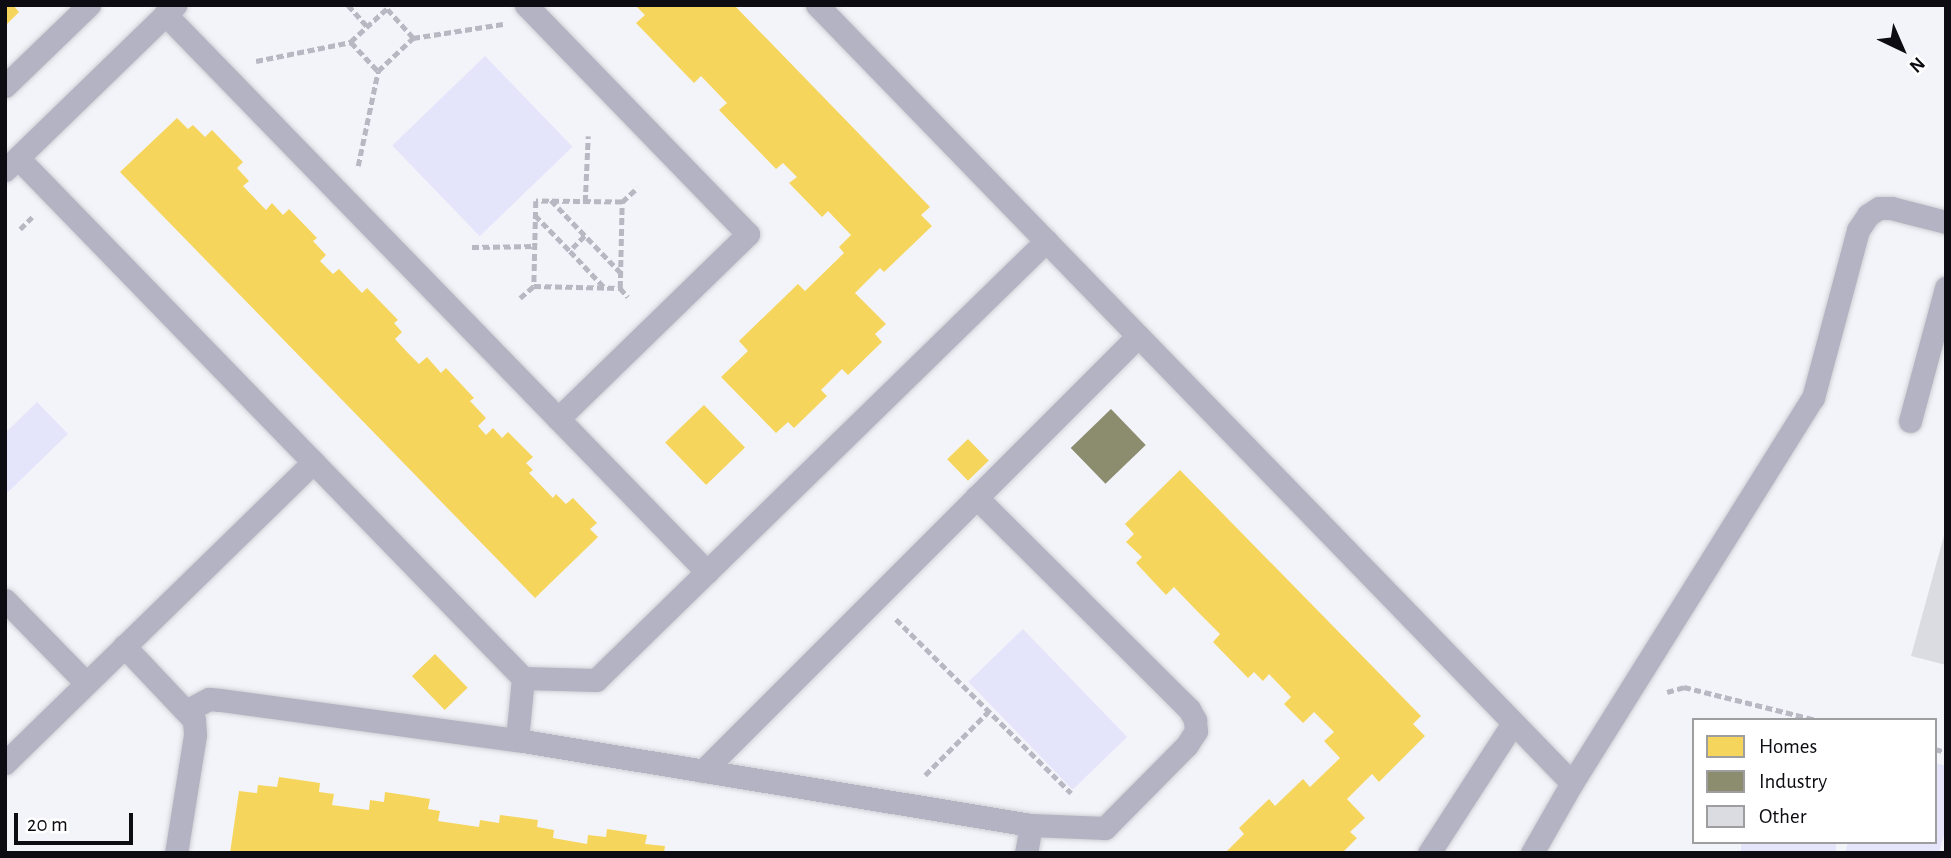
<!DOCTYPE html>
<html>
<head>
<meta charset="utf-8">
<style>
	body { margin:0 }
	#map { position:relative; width:1951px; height:858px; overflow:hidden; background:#f3f4fa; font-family:"Alegreya Sans",sans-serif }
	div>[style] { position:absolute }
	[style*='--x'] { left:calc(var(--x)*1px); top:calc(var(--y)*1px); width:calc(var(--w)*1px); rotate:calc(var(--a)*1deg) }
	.green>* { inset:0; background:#e4e5fa; transform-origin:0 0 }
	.homes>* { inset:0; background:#f6d55c; transform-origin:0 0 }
	.industry>* { inset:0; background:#8c8c6e; transform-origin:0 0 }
	.building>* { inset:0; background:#dbdce2 }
	.path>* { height:4.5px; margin-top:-2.25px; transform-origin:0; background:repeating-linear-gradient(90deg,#b8b8c3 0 7px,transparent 0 10.5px) }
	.roads { filter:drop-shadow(0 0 2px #cfd0d4) drop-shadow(0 0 2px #cfd0d4) }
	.service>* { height:23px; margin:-11.5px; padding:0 11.5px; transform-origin:11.5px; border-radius:11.5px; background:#b3b3c3 }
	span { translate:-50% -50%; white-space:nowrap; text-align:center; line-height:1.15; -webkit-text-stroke:7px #fff; paint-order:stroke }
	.frame { position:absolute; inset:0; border:7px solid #0c0c12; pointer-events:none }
	.legend { position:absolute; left:1692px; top:718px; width:245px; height:126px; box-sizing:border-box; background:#fff; border:2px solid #9e9ea0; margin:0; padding:9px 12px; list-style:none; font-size:21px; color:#0c0c12 }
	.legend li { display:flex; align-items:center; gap:14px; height:35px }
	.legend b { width:35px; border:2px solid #9e9ea0 }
	.north { position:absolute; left:1867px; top:14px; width:70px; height:70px; -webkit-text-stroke:5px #fff; paint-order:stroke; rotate:136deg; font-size:19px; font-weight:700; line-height:28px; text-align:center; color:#0c0c12 }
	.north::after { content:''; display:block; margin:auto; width:24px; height:32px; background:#0c0c12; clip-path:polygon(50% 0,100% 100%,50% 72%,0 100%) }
	.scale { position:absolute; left:14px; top:813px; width:119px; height:32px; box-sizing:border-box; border:4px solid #0c0c12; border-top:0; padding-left:9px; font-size:21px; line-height:24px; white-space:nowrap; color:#0c0c12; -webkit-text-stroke:5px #fff; paint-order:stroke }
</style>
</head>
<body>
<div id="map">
	<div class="green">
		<div style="left:485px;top:56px;width:126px;height:129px;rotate:46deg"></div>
		<div style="clip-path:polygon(37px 402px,68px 434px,5px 495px,5px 433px)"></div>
		<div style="left:1023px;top:629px;width:150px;height:76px;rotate:46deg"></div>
		<div style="clip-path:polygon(1935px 763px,1946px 766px,1946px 828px,1939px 853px,1845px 853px,1848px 842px,1935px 842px)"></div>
		<div style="left:1741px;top:842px;width:95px;height:11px"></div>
	</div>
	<div class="homes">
		<div style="clip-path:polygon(5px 5px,13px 5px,19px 12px,5px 26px)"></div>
		<div style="clip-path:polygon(635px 5px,734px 5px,930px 207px,921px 215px,932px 226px,884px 272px,880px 268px,855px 293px,886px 324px,875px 334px,882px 342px,848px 375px,842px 369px,821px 390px,827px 396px,794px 428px,788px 422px,776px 433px,721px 377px,748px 351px,739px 341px,798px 284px,805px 291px,844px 253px,839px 247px,851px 235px,828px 211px,822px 217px,789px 183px,797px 177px,783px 163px,776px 169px,719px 110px,727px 103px,701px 76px,694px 83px,636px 23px,645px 15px)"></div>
		<div style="clip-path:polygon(177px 118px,188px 129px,193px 125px,205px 137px,212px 130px,243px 162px,237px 168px,249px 181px,243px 186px,266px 210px,272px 203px,283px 215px,289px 209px,317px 238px,313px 241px,326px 255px,320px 261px,333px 274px,339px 269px,362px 293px,367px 288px,398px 320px,394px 323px,402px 332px,395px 339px,407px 352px,419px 364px,427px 357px,441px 373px,446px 368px,474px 398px,470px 401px,486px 418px,478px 426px,486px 435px,493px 428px,502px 438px,508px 432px,533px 457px,526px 463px,533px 470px,529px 473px,553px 498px,556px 494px,566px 504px,573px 498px,597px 523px,590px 529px,598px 537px,535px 598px,120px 172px)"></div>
		<div style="left:704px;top:405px;width:59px;height:54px;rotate:46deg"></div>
		<div style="left:968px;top:439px;width:30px;height:29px;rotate:46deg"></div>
		<div style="clip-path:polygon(1180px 470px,1421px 716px,1413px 724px,1425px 736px,1379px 782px,1372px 774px,1347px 799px,1365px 818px,1350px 832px,1357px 838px,1342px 853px,1225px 853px,1244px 834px,1239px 828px,1269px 799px,1275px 806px,1303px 779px,1310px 787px,1340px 758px,1324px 741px,1334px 732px,1314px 712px,1303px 723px,1284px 704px,1291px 697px,1269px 674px,1263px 681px,1254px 672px,1248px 678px,1213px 642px,1220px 634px,1197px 611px,1174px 587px,1166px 595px,1136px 563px,1142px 557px,1126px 542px,1134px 534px,1125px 524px)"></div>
		<div style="left:435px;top:654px;width:47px;height:32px;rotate:46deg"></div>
		<div style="clip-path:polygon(279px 777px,320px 783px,319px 792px,334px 794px,332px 805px,369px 810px,370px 800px,384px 802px,385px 792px,430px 799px,428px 809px,440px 811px,438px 821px,479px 827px,480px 820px,499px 823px,500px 815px,538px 820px,537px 827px,554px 830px,553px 838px,587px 844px,588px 835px,606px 837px,607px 829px,647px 835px,645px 844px,665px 846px,664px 853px,230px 853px,239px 791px,257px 793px,258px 785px,277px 787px)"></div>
	</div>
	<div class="industry">
		<div style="left:1111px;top:409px;width:50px;height:56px;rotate:46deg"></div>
	</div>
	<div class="building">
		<div style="clip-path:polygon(1945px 532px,1946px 532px,1946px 665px,1911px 656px)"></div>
	</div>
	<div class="path">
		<div style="--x:348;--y:5;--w:30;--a:48"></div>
		<div style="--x:413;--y:38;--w:39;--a:-132"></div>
		<div style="--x:387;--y:9;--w:49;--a:137.5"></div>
		<div style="--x:351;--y:42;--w:40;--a:47"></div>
		<div style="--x:378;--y:71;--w:48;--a:-43.3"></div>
		<div style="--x:413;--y:38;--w:91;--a:-8.8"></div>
		<div style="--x:256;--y:61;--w:97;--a:-11.3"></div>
		<div style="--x:358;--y:166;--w:97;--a:-78.1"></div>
		<div style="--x:551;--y:200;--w:100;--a:46.2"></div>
		<div style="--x:585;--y:202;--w:66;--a:-87.4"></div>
		<div style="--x:622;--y:202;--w:86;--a:-179.3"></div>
		<div style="--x:536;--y:201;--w:85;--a:91.3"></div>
		<div style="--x:534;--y:286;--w:86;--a:1.3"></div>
		<div style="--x:620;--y:288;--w:86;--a:-88.7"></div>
		<div style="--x:622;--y:202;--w:21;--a:-43"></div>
		<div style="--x:535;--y:215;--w:50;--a:45.8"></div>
		<div style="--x:20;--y:229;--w:17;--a:-45"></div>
		<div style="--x:585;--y:236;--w:21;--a:135"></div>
		<div style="--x:570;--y:251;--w:51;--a:46.6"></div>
		<div style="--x:472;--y:247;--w:63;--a:-0.9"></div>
		<div style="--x:620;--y:288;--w:12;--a:48"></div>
		<div style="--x:520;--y:298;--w:18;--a:-41"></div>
		<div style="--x:896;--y:619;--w:247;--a:44.8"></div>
		<div style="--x:1667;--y:692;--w:18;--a:-16"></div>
		<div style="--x:1684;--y:687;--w:136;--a:14"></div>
		<div style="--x:1935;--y:749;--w:11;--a:15"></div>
		<div style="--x:925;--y:775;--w:89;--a:-45"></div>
	</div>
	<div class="roads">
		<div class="service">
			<div style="--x:526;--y:5;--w:319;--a:45.9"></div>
			<div style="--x:748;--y:234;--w:265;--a:135.8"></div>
			<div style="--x:817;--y:5;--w:1084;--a:45.86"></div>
			<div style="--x:165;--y:14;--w:778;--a:45.83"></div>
			<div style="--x:5;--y:86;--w:117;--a:-44"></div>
			<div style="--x:18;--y:158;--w:725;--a:45.84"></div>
			<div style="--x:523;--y:678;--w:73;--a:1.6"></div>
			<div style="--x:596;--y:680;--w:629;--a:-44.29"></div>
			<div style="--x:5;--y:170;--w:237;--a:-44.1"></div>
			<div style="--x:1910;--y:421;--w:138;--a:-74.9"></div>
			<div style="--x:976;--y:497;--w:301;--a:44.9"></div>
			<div style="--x:1189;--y:709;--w:13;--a:61"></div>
			<div style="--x:1195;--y:720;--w:11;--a:85"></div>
			<div style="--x:1196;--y:731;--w:17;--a:123"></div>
			<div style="--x:1187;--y:745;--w:117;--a:134.7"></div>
			<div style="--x:1105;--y:828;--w:74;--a:-177.7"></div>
			<div style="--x:5;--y:600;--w:116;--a:45.7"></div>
			<div style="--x:124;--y:646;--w:102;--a:46.6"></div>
			<div style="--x:194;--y:720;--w:15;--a:86"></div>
			<div style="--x:195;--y:735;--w:120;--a:99.1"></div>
			<div style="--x:188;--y:710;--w:24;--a:-28"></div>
			<div style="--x:209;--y:699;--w:11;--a:5"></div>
			<div style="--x:220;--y:700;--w:300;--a:7.7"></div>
			<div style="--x:517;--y:740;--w:521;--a:9.39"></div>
			<div style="--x:1031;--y:825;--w:28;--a:100"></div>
			<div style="--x:517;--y:740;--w:62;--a:-84.5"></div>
			<div style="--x:5;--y:763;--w:431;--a:-44.3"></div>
			<div style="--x:703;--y:771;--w:615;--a:-45"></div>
			<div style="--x:1429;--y:853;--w:155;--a:-57.1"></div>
			<div style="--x:1532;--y:853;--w:81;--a:-60.3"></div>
			<div style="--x:1572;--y:783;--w:454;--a:-58"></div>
			<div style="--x:1813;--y:398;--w:174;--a:-75"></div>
			<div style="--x:1858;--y:230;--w:18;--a:-56"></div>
			<div style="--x:1868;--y:215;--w:13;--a:-32"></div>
			<div style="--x:1879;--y:208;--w:12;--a:0"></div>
			<div style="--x:1891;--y:208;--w:57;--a:14.3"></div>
		</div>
	</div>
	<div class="frame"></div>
	<ul class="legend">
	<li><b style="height:19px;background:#f6d55c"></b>Homes</li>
	<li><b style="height:19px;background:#8c8c6e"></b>Industry</li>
	<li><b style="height:19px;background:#dbdce2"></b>Other</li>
	</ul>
	<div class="north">N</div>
	<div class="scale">20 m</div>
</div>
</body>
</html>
